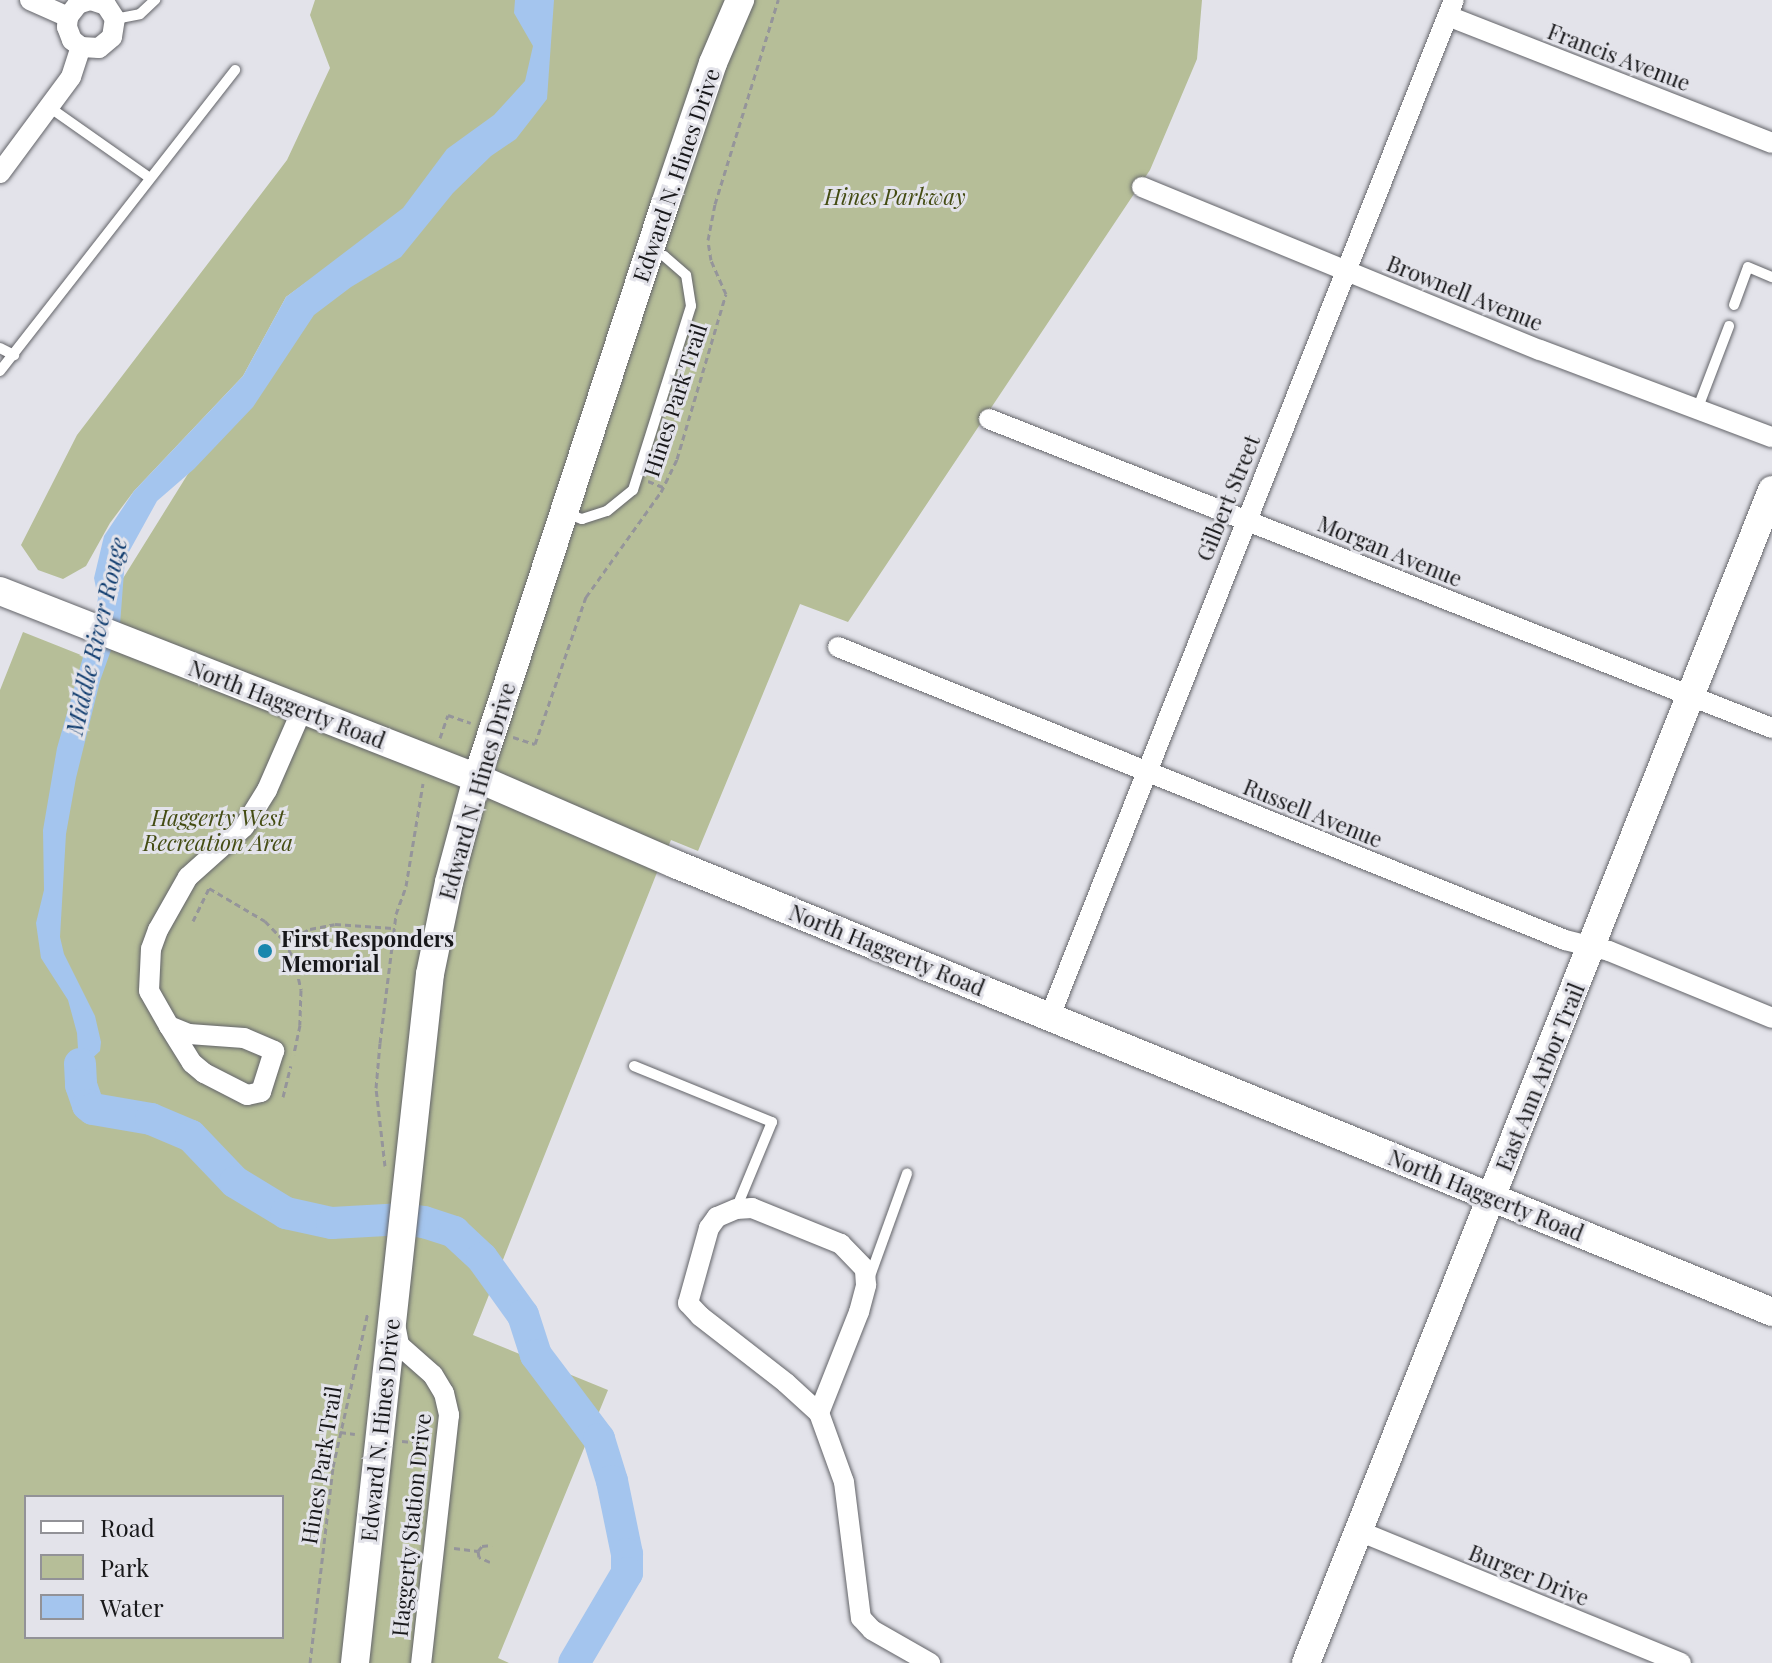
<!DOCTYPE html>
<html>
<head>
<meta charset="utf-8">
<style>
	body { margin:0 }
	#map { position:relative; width:1772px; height:1663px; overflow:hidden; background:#e3e3ea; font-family:"Playfair Display",serif }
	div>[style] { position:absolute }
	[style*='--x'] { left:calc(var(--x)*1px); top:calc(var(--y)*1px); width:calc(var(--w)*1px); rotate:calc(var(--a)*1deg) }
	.green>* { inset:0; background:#b6be98 }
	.water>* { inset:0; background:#a4c5ee }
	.river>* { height:32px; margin:-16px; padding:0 16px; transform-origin:16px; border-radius:16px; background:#a4c5ee }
	.path>* { height:3px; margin-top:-1.5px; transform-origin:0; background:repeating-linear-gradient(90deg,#95959a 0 6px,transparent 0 10px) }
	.roads { filter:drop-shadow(0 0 2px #636469) drop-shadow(0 0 2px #636469) }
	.lane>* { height:10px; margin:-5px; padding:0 5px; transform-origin:5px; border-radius:5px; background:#fff }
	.street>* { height:20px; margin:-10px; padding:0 10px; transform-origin:10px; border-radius:10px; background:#fff }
	.secondary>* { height:28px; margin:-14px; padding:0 14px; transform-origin:14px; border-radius:14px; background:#fff }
	.dots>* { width:22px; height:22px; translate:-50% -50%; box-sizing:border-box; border:4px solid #e3e3ea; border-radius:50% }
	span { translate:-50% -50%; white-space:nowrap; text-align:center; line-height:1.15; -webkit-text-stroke:6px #e3e3ea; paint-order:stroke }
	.street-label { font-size:22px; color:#18181a }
	.park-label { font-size:22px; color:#444c13; font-style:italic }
	.poi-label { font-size:22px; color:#18181a; font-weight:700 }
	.left { translate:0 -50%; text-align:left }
	.water-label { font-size:24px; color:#123e70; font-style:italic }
	.legend { position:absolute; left:24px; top:1495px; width:260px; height:144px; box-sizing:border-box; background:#e3e3ea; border:2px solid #929297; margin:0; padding:10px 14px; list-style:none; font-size:24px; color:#18181a }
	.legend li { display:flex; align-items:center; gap:16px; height:40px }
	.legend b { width:40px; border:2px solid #929297 }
</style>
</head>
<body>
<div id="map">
	<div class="green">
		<div style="clip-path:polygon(evenodd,315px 0,1202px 0,1197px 59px,1150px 170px,848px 622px,800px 604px,698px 851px,671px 840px,656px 875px,473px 1335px,608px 1390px,498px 1658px,509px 1663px,0 1663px,0 690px,23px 632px,86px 657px,107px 604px,308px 281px,286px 297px,243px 376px,134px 491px,110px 523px,86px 566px,63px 579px,38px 570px,21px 545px,77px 435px,287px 160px,330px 68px,310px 15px,315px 0,26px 1497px,282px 1497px,282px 1637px,26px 1637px,26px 1497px)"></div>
	</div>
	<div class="water">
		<div style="clip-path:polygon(515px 0,554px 0,547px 99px,516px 139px,491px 156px,453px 193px,401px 257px,351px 287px,314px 315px,253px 407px,194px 469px,157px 501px,125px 559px,120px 625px,100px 681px,76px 778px,66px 834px,60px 937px,64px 954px,95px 1016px,101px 1042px,100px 1051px,86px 1064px,87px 1081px,94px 1089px,88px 1105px,74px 1100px,69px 1081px,78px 1049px,77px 1033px,68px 1000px,41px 958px,36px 923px,44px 890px,43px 830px,57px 748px,95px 615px,98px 598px,94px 578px,104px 536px,134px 491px,243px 376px,286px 297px,403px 208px,447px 149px,494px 115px,525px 81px,533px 46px,514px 13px)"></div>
	</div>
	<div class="river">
		<div style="--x:80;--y:1064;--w:21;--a:87"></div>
		<div style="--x:81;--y:1085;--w:21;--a:71"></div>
		<div style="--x:88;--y:1105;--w:6;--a:39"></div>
		<div style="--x:93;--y:1109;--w:59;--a:9.8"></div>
		<div style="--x:151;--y:1119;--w:43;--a:23"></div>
		<div style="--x:191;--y:1136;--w:64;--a:46.3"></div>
		<div style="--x:235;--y:1182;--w:60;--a:31.3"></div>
		<div style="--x:286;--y:1213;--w:47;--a:12.3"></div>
		<div style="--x:332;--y:1223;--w:72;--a:-3.2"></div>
		<div style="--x:404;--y:1219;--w:20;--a:9"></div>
		<div style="--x:424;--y:1222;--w:32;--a:18"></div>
		<div style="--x:454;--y:1232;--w:38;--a:43"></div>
		<div style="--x:482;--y:1258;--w:70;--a:54.3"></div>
		<div style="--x:523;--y:1315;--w:42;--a:72"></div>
		<div style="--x:536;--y:1355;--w:105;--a:53.1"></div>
		<div style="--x:599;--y:1439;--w:44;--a:72.8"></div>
		<div style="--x:612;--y:1481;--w:75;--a:78.4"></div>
		<div style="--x:627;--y:1554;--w:19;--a:90"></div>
		<div style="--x:627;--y:1573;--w:104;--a:120.5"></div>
	</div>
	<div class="path">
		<div style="--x:648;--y:481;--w:16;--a:22"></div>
		<div style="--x:513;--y:737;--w:23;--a:18"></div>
		<div style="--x:535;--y:744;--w:156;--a:-70.9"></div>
		<div style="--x:586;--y:597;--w:129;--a:-54.5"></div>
		<div style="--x:661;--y:492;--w:37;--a:-64"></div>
		<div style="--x:677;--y:459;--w:172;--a:-73.5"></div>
		<div style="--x:726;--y:294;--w:37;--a:-114"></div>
		<div style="--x:711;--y:260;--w:20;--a:-99"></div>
		<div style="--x:708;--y:240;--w:37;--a:-79"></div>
		<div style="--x:715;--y:204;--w:214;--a:-72.8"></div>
		<div style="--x:440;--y:738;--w:24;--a:-71"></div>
		<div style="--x:448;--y:715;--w:24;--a:19"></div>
		<div style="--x:193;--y:921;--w:37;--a:-64"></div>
		<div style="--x:209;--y:888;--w:65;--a:30.5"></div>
		<div style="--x:265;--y:921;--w:28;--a:46"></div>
		<div style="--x:284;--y:941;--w:21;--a:61"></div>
		<div style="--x:294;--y:959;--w:32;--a:77"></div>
		<div style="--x:301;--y:990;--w:35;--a:92"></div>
		<div style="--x:300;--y:1025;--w:30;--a:102"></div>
		<div style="--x:284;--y:941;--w:29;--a:-25"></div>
		<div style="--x:310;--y:929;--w:25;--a:-11"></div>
		<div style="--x:335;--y:924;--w:58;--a:3.9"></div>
		<div style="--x:283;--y:1097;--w:32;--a:-76"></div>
		<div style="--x:385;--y:1166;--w:79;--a:-96.6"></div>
		<div style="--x:376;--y:1088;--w:45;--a:-84.9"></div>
		<div style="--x:380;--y:1043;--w:130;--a:-82.9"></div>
		<div style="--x:396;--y:914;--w:30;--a:-70"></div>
		<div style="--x:406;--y:886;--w:104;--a:-80.6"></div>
		<div style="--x:340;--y:1432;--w:15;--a:8"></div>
		<div style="--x:402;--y:1441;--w:20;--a:6"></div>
		<div style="--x:454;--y:1548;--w:24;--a:7"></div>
		<div style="--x:490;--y:1562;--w:12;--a:-156"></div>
		<div style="--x:479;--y:1557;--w:6;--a:-99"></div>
		<div style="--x:478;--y:1551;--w:6;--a:-51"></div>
		<div style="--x:482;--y:1546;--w:10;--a:-6"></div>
		<div style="--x:310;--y:1663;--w:197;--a:-83.3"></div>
		<div style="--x:333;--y:1467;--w:159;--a:-77.3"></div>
	</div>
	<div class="roads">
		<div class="lane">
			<div style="--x:115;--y:19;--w:25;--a:-11"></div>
			<div style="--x:140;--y:14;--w:21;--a:-43"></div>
			<div style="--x:49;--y:107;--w:123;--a:35.1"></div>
			<div style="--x:1734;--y:305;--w:40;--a:-69.8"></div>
			<div style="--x:1748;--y:267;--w:26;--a:23"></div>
			<div style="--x:0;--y:348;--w:16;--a:27"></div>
			<div style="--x:0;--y:371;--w:382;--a:-52"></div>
			<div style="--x:1697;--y:410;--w:90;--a:-69.1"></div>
			<div style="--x:566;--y:513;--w:17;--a:21"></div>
			<div style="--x:582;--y:519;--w:26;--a:-18"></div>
			<div style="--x:607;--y:511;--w:33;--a:-39"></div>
			<div style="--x:633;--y:490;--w:193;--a:-72.5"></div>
			<div style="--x:691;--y:306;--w:31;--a:-99"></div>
			<div style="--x:686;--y:275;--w:29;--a:-139"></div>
			<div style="--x:664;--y:256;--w:15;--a:-164"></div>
			<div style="--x:634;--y:1066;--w:149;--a:22.1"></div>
			<div style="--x:772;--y:1122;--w:94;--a:112.5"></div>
			<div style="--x:870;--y:1276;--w:109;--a:-70.1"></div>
		</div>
		<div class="street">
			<div style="--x:30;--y:0;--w:42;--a:24.1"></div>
			<div style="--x:90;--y:0;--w:13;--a:162"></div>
			<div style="--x:78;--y:4;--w:16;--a:128"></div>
			<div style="--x:68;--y:17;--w:10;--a:96"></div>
			<div style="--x:67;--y:27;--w:14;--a:69"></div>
			<div style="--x:72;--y:40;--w:11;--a:38"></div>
			<div style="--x:81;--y:47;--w:18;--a:3"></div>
			<div style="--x:99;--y:48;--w:17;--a:-40"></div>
			<div style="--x:112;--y:37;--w:18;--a:-81"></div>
			<div style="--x:115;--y:19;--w:17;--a:-123"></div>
			<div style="--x:106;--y:5;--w:16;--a:-162"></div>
			<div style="--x:1448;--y:16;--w:348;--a:21.4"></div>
			<div style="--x:0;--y:173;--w:119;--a:-53.5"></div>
			<div style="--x:71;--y:77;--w:32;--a:-72"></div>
			<div style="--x:1142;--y:187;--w:430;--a:22.3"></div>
			<div style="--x:1540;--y:350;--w:248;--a:20.6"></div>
			<div style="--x:989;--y:419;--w:842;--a:21.54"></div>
			<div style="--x:838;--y:647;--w:784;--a:21.95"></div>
			<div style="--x:1565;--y:940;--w:45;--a:14"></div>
			<div style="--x:1609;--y:951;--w:176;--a:22.3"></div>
			<div style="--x:1050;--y:1016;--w:1093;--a:-68.32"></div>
			<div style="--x:169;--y:1026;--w:40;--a:-119.7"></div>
			<div style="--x:149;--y:991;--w:42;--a:-87.3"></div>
			<div style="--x:151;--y:949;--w:20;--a:-70"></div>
			<div style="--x:158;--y:930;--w:61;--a:-60.5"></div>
			<div style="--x:188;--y:877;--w:75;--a:-41.8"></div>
			<div style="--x:244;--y:827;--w:44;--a:-58.1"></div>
			<div style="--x:267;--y:790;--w:87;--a:-66.4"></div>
			<div style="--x:169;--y:1026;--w:22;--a:22"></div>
			<div style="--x:189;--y:1034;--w:55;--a:4.2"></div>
			<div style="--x:244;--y:1038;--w:33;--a:23"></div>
			<div style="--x:274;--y:1051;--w:43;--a:107.6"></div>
			<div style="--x:261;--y:1092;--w:14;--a:168"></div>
			<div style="--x:247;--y:1095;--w:48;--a:-152.9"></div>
			<div style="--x:204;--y:1073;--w:16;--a:-140"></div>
			<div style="--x:192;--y:1063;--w:44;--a:-121.9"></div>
			<div style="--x:395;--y:1324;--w:21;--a:79"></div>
			<div style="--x:399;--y:1345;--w:45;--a:41.4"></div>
			<div style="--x:433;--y:1375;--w:21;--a:59"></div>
			<div style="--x:444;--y:1393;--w:23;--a:77"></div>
			<div style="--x:449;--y:1415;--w:250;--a:96.4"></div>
			<div style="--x:819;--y:1413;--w:109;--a:-68.4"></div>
			<div style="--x:859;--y:1312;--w:28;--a:-75"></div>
			<div style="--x:866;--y:1285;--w:16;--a:-94"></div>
			<div style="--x:865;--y:1269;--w:35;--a:-134"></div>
			<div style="--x:841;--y:1244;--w:96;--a:-158"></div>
			<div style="--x:752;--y:1208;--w:16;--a:176"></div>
			<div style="--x:736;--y:1209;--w:21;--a:157"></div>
			<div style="--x:717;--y:1217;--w:14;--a:126"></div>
			<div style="--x:709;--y:1228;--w:78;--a:105.6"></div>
			<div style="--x:688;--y:1303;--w:18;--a:47"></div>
			<div style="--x:700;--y:1316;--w:109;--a:37.9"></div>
			<div style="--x:786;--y:1383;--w:45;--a:42.3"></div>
			<div style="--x:819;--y:1413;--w:73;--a:70.1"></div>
			<div style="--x:844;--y:1482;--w:137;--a:82.9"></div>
			<div style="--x:861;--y:1618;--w:16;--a:47"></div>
			<div style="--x:872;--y:1630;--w:67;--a:29.6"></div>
			<div style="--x:1359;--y:1531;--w:348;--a:22.3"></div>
		</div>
		<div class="secondary">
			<div style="--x:0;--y:591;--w:512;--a:21.41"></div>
			<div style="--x:477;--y:778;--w:216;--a:23.5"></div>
			<div style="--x:675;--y:864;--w:1185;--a:22.21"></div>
			<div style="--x:355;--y:1663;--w:693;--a:-83.79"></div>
			<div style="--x:430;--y:974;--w:94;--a:-78.3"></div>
			<div style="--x:449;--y:882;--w:108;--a:-74.9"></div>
			<div style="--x:477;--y:778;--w:604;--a:-71.87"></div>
			<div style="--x:665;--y:204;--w:149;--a:-71.2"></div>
			<div style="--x:713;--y:63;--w:69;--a:-66.8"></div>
			<div style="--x:1306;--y:1663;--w:1262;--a:-68.33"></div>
		</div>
	</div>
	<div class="dots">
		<div style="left:265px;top:951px;background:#1987ae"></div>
	</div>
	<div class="street-label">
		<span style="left:1619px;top:57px;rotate:21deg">Francis Avenue</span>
		<span style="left:676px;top:175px;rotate:-71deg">Edward N. Hines Drive</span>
		<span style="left:1465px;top:293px;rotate:22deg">Brownell Avenue</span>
		<span style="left:675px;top:400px;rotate:-72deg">Hines Park Trail</span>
		<span style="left:1228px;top:498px;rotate:-68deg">Gilbert Street</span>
		<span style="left:1390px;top:551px;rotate:22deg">Morgan Avenue</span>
		<span style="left:287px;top:704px;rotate:21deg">North Haggerty Road</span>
		<span style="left:477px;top:791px;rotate:-74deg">Edward N. Hines Drive</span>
		<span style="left:1313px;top:813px;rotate:22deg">Russell Avenue</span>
		<span style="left:887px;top:950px;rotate:22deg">North Haggerty Road</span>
		<span style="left:1540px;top:1077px;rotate:-68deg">East Ann Arbor Trail</span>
		<span style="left:1486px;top:1195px;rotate:22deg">North Haggerty Road</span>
		<span style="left:380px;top:1430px;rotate:-84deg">Edward N. Hines Drive</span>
		<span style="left:321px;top:1465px;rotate:-81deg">Hines Park Trail</span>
		<span style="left:411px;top:1525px;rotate:-84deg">Haggerty Station Drive</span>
		<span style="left:1529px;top:1575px;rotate:22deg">Burger Drive</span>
	</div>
	<div class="park-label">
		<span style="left:895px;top:197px">Hines Parkway</span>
		<span style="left:218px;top:830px">Haggerty West<br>Recreation Area</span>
	</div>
	<div class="poi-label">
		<span class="left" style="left:281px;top:951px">First Responders<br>Memorial</span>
	</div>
	<div class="water-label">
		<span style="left:96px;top:636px;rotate:-77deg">Middle River Rouge</span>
	</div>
	<ul class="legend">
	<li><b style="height:10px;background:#fff"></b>Road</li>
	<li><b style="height:22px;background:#b6be98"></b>Park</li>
	<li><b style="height:22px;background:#a4c5ee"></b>Water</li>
	</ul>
</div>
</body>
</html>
